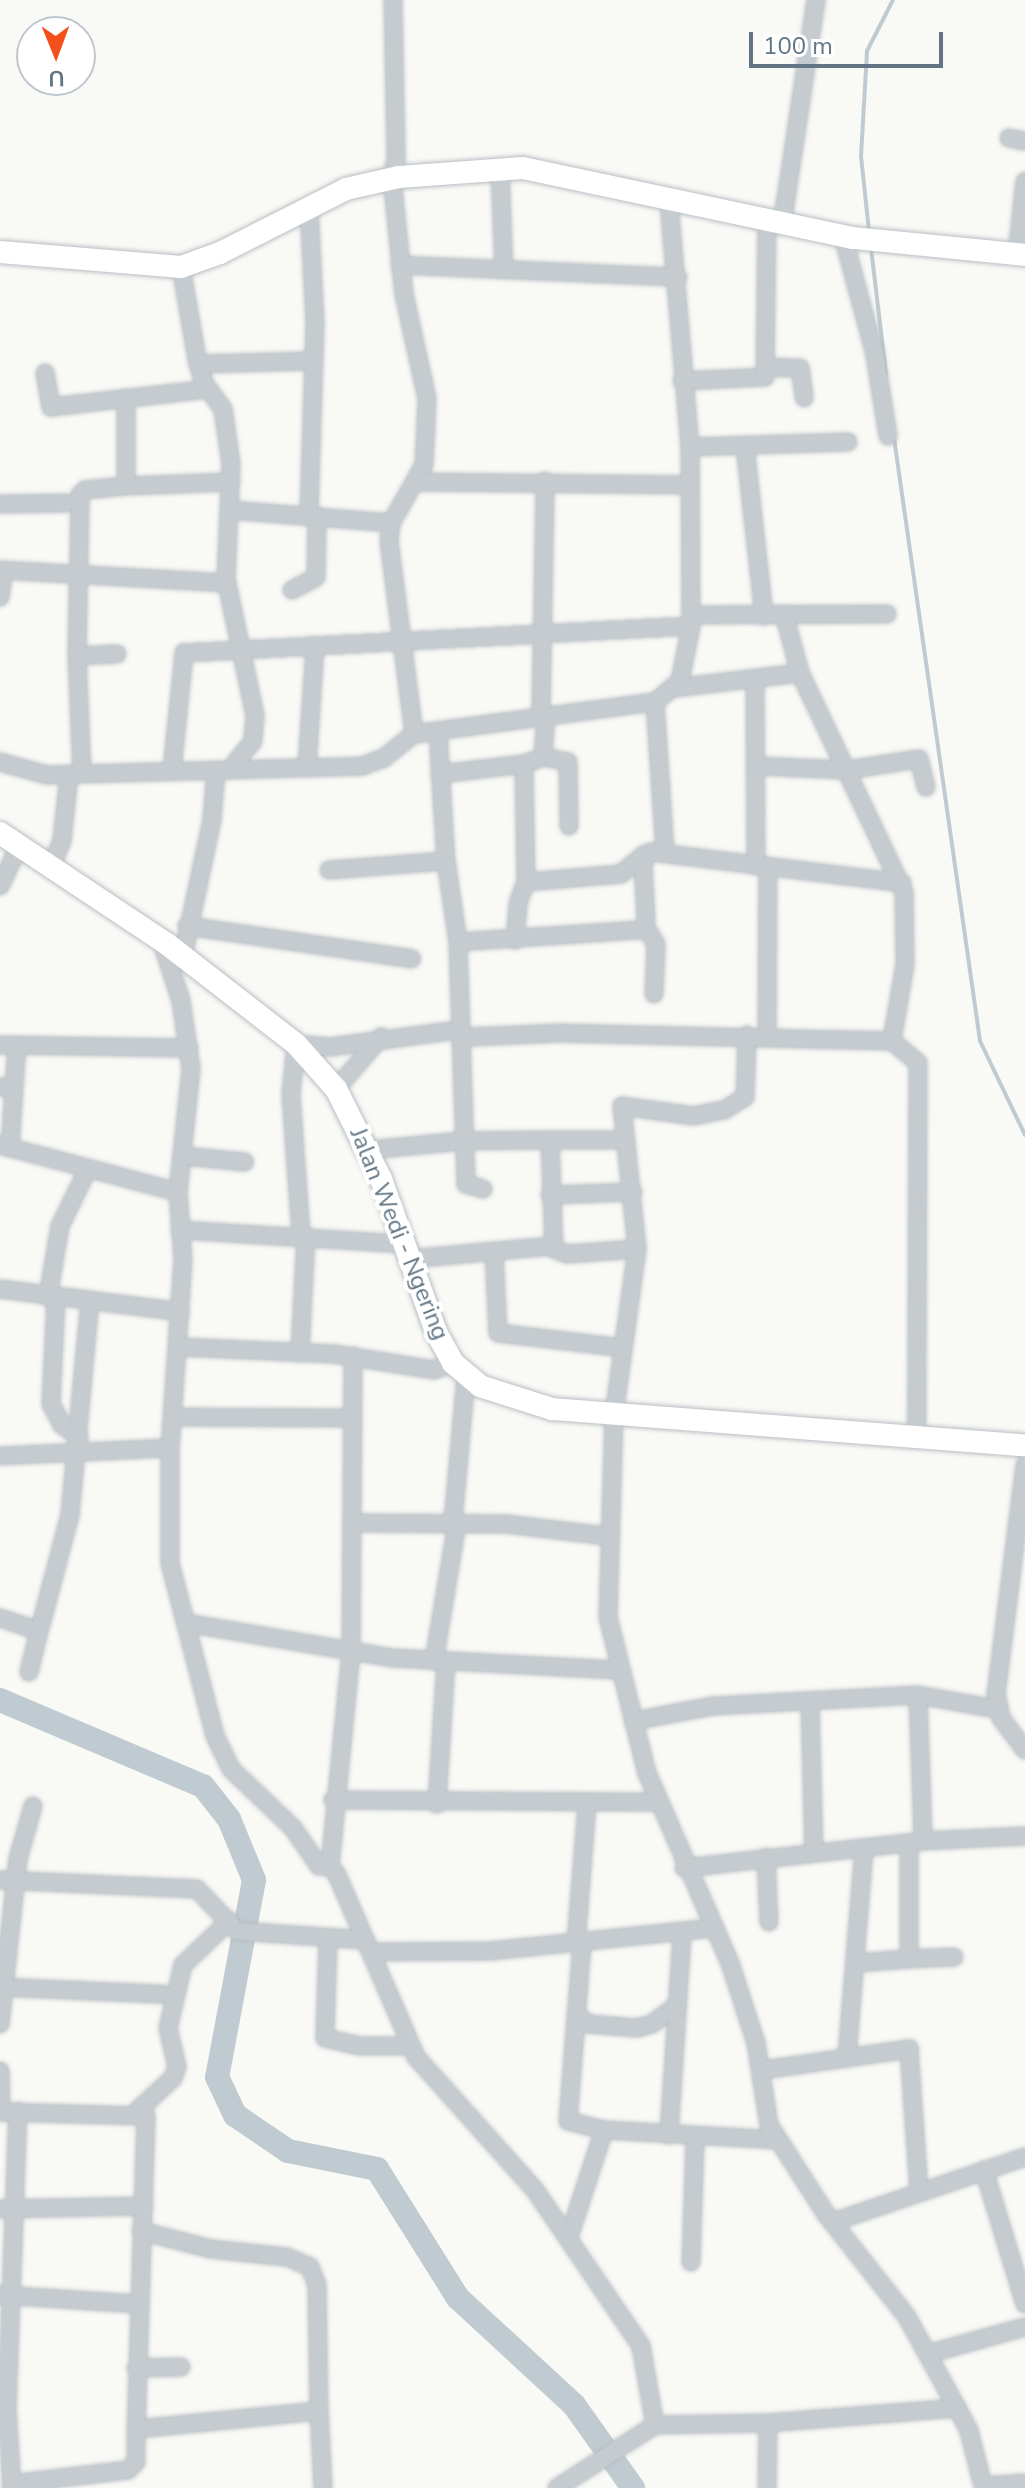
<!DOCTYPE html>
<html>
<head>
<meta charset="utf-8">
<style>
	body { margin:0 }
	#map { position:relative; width:1025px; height:2488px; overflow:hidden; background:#f9f9f6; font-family:"Nunito Sans",sans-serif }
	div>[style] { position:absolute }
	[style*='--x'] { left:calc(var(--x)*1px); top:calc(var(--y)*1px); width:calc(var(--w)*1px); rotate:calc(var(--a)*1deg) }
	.stream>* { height:4px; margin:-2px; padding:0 2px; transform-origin:2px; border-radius:2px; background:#bfcbd0 }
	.river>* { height:24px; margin:-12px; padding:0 12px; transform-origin:12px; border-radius:12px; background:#bfcbd0 }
	.roads { filter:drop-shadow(0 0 2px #b8bfc3) drop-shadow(0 0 2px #b8bfc3) }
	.street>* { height:16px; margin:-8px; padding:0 8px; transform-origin:8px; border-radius:8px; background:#c6cbcf }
	.secondary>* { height:22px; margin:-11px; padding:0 11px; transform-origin:11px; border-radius:11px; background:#fff }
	span { translate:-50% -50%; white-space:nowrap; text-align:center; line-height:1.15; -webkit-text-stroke:8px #fff; paint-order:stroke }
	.street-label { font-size:24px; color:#617584 }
	.north { position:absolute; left:16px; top:16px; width:80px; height:80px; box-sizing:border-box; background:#fff; border:2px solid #c0c8ce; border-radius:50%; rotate:179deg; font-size:22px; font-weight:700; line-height:32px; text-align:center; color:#617584 }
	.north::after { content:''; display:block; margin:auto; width:28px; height:36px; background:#f3501c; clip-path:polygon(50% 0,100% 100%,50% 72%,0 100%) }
	.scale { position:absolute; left:749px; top:32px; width:194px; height:36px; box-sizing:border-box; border:4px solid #617584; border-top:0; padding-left:10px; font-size:24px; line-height:28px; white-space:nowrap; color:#617584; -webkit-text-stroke:6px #fff; paint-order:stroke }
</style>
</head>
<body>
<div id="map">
	<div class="stream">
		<div style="--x:869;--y:231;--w:75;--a:-96.1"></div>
		<div style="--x:861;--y:156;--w:105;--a:-86.7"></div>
		<div style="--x:867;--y:51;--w:57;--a:-63"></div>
		<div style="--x:871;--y:248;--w:127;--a:83.2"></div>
		<div style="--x:894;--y:438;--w:609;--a:81.88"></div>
		<div style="--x:980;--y:1041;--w:104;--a:64.4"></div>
	</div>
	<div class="river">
		<div style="--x:0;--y:1700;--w:220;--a:23"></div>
		<div style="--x:203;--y:1786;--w:42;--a:51.8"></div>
		<div style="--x:229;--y:1819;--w:66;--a:67.7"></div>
		<div style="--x:254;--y:1880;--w:200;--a:100.6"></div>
		<div style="--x:217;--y:2077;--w:42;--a:64.7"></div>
		<div style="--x:235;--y:2115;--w:64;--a:34.2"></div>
		<div style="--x:288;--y:2151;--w:91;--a:11.4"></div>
		<div style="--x:377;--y:2169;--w:152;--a:57.9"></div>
		<div style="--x:458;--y:2298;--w:158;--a:42.7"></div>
		<div style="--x:574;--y:2405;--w:102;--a:54.6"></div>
	</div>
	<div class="roads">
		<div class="street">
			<div style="--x:393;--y:0;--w:159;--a:88.9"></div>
			<div style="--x:396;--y:159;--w:19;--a:102"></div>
			<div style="--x:392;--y:178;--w:117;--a:84.1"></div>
			<div style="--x:404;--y:294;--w:107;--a:77.6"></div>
			<div style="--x:427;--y:399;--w:66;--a:92.6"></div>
			<div style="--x:424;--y:465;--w:67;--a:119.6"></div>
			<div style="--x:391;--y:523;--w:18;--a:96"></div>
			<div style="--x:389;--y:541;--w:195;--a:82.6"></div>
			<div style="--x:414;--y:734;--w:243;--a:-7.6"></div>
			<div style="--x:655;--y:702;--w:33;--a:-40"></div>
			<div style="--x:680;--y:681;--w:56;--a:-78.7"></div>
			<div style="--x:691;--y:626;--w:179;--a:-90.3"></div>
			<div style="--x:690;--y:447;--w:246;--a:-94.9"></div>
			<div style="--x:1009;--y:138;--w:16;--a:11"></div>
			<div style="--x:500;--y:171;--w:99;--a:87.7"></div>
			<div style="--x:782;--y:225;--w:228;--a:-81.4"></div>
			<div style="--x:843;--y:236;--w:123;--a:74.9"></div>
			<div style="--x:875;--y:355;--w:82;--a:80.9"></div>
			<div style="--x:1017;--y:255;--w:74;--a:-83.8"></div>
			<div style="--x:400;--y:265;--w:278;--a:2.5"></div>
			<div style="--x:181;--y:267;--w:98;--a:80.1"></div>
			<div style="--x:198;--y:364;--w:20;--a:72"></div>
			<div style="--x:204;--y:383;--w:32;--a:54"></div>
			<div style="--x:223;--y:409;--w:56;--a:81.7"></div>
			<div style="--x:231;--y:464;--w:115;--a:92.5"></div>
			<div style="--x:226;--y:579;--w:140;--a:78"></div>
			<div style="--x:255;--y:716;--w:25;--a:95"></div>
			<div style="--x:253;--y:741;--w:36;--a:129"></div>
			<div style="--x:198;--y:364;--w:115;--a:-1.5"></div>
			<div style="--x:765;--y:367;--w:35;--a:2"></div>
			<div style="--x:800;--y:368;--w:30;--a:82"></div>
			<div style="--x:45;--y:373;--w:35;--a:80"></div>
			<div style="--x:51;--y:407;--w:158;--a:-6.5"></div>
			<div style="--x:682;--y:381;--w:83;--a:-2.8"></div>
			<div style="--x:765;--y:377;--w:156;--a:-89.3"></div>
			<div style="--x:745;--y:446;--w:171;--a:83.6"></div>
			<div style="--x:690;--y:447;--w:158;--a:-1.8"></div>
			<div style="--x:419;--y:482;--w:270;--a:0.6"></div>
			<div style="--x:126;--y:486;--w:88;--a:-90"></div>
			<div style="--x:0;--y:504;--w:66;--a:-0.9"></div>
			<div style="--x:229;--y:510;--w:163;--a:4.6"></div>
			<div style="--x:309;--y:514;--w:190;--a:-88.2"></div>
			<div style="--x:315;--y:324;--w:118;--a:-92.9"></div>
			<div style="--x:0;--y:570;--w:227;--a:3.3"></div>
			<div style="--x:292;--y:590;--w:27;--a:-28"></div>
			<div style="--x:316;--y:577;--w:61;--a:-89.1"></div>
			<div style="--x:0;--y:597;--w:27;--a:-82"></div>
			<div style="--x:784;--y:614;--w:61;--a:74.8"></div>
			<div style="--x:800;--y:673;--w:242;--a:64.6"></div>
			<div style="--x:904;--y:892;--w:72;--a:89.2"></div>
			<div style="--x:905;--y:964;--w:78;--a:99.6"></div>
			<div style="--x:691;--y:615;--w:196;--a:-0.3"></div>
			<div style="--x:77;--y:656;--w:40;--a:-2.9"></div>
			<div style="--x:755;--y:680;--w:186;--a:89.7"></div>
			<div style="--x:674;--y:688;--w:127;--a:-6.8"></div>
			<div style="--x:655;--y:702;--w:150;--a:86.2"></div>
			<div style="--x:541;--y:715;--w:234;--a:-89"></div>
			<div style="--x:438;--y:732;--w:129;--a:86.5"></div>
			<div style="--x:446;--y:861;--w:82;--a:81.6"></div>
			<div style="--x:543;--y:757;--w:25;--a:11"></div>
			<div style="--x:568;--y:762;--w:64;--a:89.1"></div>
			<div style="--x:0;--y:762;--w:49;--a:15.5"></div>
			<div style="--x:47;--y:775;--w:315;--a:-1.6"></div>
			<div style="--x:362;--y:766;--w:23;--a:-20"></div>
			<div style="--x:384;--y:758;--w:38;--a:-39"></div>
			<div style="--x:756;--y:766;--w:91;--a:2.5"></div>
			<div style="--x:847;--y:770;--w:73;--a:-8.7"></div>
			<div style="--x:919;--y:759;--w:29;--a:76"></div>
			<div style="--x:307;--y:767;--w:122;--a:-86.2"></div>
			<div style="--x:172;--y:770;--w:118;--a:-84.1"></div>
			<div style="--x:184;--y:653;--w:508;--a:-3.05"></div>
			<div style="--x:82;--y:774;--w:118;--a:-92.4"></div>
			<div style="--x:77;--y:656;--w:161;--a:-88.9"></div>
			<div style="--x:80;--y:495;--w:7;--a:-45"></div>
			<div style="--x:85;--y:490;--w:41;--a:-5.6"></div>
			<div style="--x:126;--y:486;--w:105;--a:-2.2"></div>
			<div style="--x:440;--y:774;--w:85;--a:-6.8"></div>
			<div style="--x:50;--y:869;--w:30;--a:-67"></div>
			<div style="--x:62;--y:841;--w:67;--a:-84"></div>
			<div style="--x:329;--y:870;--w:117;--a:-4.4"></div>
			<div style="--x:526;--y:882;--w:95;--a:-4.8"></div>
			<div style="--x:621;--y:874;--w:31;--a:-40"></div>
			<div style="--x:0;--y:886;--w:47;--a:-64.5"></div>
			<div style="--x:187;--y:926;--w:227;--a:8.3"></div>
			<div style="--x:645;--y:926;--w:21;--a:59"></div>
			<div style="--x:656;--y:944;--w:50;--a:92.3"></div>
			<div style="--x:161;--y:940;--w:64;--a:71.8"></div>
			<div style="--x:181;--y:1001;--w:69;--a:81.6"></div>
			<div style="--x:191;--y:1069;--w:124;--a:96"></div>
			<div style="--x:178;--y:1192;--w:67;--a:85.7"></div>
			<div style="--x:183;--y:1259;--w:189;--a:93.9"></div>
			<div style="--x:170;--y:1448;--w:115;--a:90"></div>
			<div style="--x:170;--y:1563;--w:179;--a:75.4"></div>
			<div style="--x:215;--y:1736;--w:37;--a:64"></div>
			<div style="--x:231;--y:1769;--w:86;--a:43.6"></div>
			<div style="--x:293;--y:1828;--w:46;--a:55.6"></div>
			<div style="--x:319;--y:1866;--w:11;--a:0"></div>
			<div style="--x:330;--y:1866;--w:11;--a:52"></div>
			<div style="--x:337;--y:1875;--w:198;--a:66.5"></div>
			<div style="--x:416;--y:2057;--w:178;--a:48.2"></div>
			<div style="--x:535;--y:2190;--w:189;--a:55.8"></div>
			<div style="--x:641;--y:2346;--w:80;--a:80"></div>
			<div style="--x:655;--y:2425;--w:113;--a:-1"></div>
			<div style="--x:768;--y:2423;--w:190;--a:-4.5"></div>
			<div style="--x:957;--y:2408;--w:26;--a:62"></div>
			<div style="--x:969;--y:2431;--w:57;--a:75.7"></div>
			<div style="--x:983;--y:2486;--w:42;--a:-4.1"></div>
			<div style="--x:515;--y:940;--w:37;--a:-85"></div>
			<div style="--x:518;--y:903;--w:22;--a:-69"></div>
			<div style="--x:526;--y:882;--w:118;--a:-91"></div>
			<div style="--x:524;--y:764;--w:20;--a:-20"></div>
			<div style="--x:543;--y:757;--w:42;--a:-85.9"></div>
			<div style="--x:183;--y:956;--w:140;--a:-78"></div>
			<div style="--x:212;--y:819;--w:49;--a:-85.3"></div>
			<div style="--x:747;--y:1035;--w:62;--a:91.8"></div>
			<div style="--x:745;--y:1097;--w:25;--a:148"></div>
			<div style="--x:724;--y:1110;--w:31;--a:169"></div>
			<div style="--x:694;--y:1116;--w:73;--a:-172.1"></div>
			<div style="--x:622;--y:1106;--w:144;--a:84"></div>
			<div style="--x:637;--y:1249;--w:168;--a:97.9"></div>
			<div style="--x:614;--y:1415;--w:202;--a:91.7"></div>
			<div style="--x:608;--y:1617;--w:161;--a:76"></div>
			<div style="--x:647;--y:1773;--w:207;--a:66.4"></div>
			<div style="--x:730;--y:1963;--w:84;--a:72"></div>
			<div style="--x:756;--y:2043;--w:83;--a:81"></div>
			<div style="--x:769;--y:2125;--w:106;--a:57.4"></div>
			<div style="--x:826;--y:2214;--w:131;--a:51.8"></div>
			<div style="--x:907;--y:2317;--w:104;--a:61.2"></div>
			<div style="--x:767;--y:1038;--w:169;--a:-89.7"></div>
			<div style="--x:0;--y:1045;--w:189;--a:0.9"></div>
			<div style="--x:0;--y:1087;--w:14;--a:4"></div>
			<div style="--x:14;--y:1088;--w:60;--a:93.8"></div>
			<div style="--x:14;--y:1088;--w:43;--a:-86"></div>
			<div style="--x:336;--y:1089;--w:69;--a:-49.1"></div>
			<div style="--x:550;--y:1140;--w:76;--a:0"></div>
			<div style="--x:0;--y:1145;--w:184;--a:14.8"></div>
			<div style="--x:369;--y:1150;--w:94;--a:-5.5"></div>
			<div style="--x:463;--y:1141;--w:87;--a:-0.7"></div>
			<div style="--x:550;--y:1140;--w:109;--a:87.9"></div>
			<div style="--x:554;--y:1249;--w:14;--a:21"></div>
			<div style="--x:567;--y:1254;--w:70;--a:-4.1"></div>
			<div style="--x:183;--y:1156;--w:62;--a:5.5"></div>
			<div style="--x:483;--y:1189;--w:18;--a:-164"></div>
			<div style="--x:466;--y:1184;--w:242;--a:-91.9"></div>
			<div style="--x:458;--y:942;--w:183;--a:-3.8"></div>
			<div style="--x:641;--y:930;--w:9;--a:-58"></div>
			<div style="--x:646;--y:922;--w:61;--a:-92.8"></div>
			<div style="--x:643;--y:861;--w:12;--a:-48"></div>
			<div style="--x:651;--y:852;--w:253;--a:7"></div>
			<div style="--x:550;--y:1195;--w:83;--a:-2.1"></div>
			<div style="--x:180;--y:1230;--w:225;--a:3.6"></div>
			<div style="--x:301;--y:1235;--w:141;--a:-94.1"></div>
			<div style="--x:291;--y:1094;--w:50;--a:-84.3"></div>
			<div style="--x:296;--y:1044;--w:34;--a:5"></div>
			<div style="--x:330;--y:1047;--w:128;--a:-7.6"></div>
			<div style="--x:457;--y:1030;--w:13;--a:32"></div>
			<div style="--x:468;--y:1037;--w:92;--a:-2.5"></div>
			<div style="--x:560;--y:1033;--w:332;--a:1.4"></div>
			<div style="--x:892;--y:1041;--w:34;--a:40"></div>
			<div style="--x:918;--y:1063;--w:375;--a:90.2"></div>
			<div style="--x:494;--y:1252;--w:81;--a:87.2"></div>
			<div style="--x:498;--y:1333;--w:126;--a:6.8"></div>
			<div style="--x:409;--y:1259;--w:143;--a:-5.2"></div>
			<div style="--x:0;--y:1289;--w:182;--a:7.2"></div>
			<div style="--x:48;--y:1297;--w:72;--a:-80.4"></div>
			<div style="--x:60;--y:1226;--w:61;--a:-63.9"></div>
			<div style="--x:56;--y:1298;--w:106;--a:92.7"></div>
			<div style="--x:51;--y:1404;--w:24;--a:62"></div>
			<div style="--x:62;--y:1425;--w:21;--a:35"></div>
			<div style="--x:179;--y:1347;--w:155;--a:2.6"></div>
			<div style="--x:334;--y:1354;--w:101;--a:9.1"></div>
			<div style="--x:434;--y:1370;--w:20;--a:-20"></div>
			<div style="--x:300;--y:1353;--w:117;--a:-87.1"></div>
			<div style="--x:173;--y:1417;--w:179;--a:0.3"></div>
			<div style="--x:0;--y:1456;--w:170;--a:-2.7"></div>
			<div style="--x:1025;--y:1465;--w:231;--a:97.2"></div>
			<div style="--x:996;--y:1694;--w:25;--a:78"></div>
			<div style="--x:1001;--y:1718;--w:40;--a:53"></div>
			<div style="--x:453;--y:1522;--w:147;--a:-84.9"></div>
			<div style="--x:355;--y:1523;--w:151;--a:0.4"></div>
			<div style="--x:506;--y:1524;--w:102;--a:6.8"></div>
			<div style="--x:0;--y:1618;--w:41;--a:18.4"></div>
			<div style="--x:39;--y:1631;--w:15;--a:-74"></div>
			<div style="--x:43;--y:1617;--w:106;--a:-75.2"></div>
			<div style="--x:70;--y:1515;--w:215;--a:-84.7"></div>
			<div style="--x:186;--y:1623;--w:210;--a:9.6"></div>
			<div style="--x:393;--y:1658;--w:225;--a:3.1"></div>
			<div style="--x:434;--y:1661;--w:140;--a:-80.5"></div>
			<div style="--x:29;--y:1672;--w:42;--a:-76.3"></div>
			<div style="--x:918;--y:1695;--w:146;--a:88"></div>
			<div style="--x:810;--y:1703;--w:150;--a:88.5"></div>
			<div style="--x:633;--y:1721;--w:81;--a:-10.6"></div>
			<div style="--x:713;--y:1706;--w:205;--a:-3.1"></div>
			<div style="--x:918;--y:1695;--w:79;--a:10.2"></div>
			<div style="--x:333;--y:1800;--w:325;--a:0.4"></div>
			<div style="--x:437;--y:1804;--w:142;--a:-86.4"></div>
			<div style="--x:909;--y:1844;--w:115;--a:90"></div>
			<div style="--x:909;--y:1959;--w:45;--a:-2.5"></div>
			<div style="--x:766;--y:1857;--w:65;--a:87.4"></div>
			<div style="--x:330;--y:1866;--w:214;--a:-84.4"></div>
			<div style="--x:351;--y:1653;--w:297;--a:-89.6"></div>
			<div style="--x:684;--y:1868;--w:241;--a:-6.4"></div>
			<div style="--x:923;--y:1841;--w:102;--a:-2.8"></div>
			<div style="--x:0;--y:1880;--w:197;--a:2.6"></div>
			<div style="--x:197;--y:1889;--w:58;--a:46.4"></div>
			<div style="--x:237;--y:1931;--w:129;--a:4"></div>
			<div style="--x:328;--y:1940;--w:98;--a:91.8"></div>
			<div style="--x:325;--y:2038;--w:36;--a:13"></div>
			<div style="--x:360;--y:2046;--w:51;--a:0"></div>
			<div style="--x:576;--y:1944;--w:139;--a:-85.5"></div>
			<div style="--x:371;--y:1952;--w:120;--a:-0.5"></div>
			<div style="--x:491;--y:1951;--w:225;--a:-5.9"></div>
			<div style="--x:856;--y:1963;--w:53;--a:-4.3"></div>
			<div style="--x:0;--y:1987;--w:162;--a:2.5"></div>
			<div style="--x:578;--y:2016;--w:14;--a:36"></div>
			<div style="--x:589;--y:2024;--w:48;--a:4.8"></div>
			<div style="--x:637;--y:2028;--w:16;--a:-15"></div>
			<div style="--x:652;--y:2024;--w:31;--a:-37"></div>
			<div style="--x:0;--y:2024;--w:166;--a:-83.8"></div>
			<div style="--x:18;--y:1859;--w:55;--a:-74.2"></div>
			<div style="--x:847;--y:2056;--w:208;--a:-85.3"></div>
			<div style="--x:763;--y:2070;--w:148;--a:-8.2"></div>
			<div style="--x:909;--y:2049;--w:144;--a:86"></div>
			<div style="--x:0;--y:2071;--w:41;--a:88.6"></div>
			<div style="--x:0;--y:2112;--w:146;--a:1.6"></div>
			<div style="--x:146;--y:2116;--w:313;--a:91.8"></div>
			<div style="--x:136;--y:2429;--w:184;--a:-5.6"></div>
			<div style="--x:319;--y:2411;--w:77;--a:87"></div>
			<div style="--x:136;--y:2112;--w:50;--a:-42.6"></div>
			<div style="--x:173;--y:2078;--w:12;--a:-70"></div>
			<div style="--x:177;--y:2067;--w:40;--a:-103"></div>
			<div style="--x:168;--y:2028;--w:65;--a:-76.6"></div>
			<div style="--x:183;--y:1965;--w:64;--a:-43.7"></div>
			<div style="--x:604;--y:2130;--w:172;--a:3.3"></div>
			<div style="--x:669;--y:2135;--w:201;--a:-86.3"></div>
			<div style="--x:984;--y:2170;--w:140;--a:73"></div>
			<div style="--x:0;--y:2209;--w:144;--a:-1.2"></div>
			<div style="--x:833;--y:2222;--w:203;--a:-18.7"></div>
			<div style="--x:141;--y:2231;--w:72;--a:14.4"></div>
			<div style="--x:211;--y:2249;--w:76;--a:6"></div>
			<div style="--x:287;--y:2257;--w:25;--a:23"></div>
			<div style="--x:310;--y:2267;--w:19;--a:69"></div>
			<div style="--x:317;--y:2285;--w:126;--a:89.1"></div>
			<div style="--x:569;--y:2237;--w:113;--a:-71.9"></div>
			<div style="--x:604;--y:2130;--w:37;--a:-166"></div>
			<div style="--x:568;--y:2121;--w:178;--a:-85.5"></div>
			<div style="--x:691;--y:2262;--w:123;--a:-88.1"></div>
			<div style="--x:0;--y:2295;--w:138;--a:3.7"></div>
			<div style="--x:931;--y:2353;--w:98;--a:-15.5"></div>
			<div style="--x:136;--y:2368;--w:45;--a:-1.3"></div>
			<div style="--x:11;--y:2484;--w:118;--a:-6.8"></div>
			<div style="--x:128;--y:2470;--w:11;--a:-45"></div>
			<div style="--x:136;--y:2462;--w:33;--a:-90"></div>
			<div style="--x:12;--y:2488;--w:80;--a:-93.6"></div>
			<div style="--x:7;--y:2408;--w:297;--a:-87.9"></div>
			<div style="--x:557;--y:2488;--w:117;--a:-32.7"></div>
			<div style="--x:767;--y:2488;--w:65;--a:-89.1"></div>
		</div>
		<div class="secondary">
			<div style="--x:0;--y:252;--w:182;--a:4.7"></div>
			<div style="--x:181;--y:267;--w:41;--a:-19.7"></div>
			<div style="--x:220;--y:253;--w:141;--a:-26.9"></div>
			<div style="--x:346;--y:189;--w:54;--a:-12.8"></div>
			<div style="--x:399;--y:177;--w:124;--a:-4.2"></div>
			<div style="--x:523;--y:168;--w:337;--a:12"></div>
			<div style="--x:853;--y:238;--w:173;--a:5.6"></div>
			<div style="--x:0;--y:833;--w:201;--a:33.6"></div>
			<div style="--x:167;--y:944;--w:163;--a:37.8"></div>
			<div style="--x:296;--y:1044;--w:60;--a:48.4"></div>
			<div style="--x:336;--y:1089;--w:101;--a:63.4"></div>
			<div style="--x:381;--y:1179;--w:163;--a:70.2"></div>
			<div style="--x:436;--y:1332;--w:35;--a:61"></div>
			<div style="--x:453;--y:1363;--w:35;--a:40"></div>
			<div style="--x:480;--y:1386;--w:76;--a:17.7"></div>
			<div style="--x:552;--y:1409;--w:474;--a:4.4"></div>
		</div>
	</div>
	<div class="street-label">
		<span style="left:399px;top:1234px;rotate:68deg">Jalan Wedi - Ngering</span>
	</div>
	<div class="north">U</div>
	<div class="scale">100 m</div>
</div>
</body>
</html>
